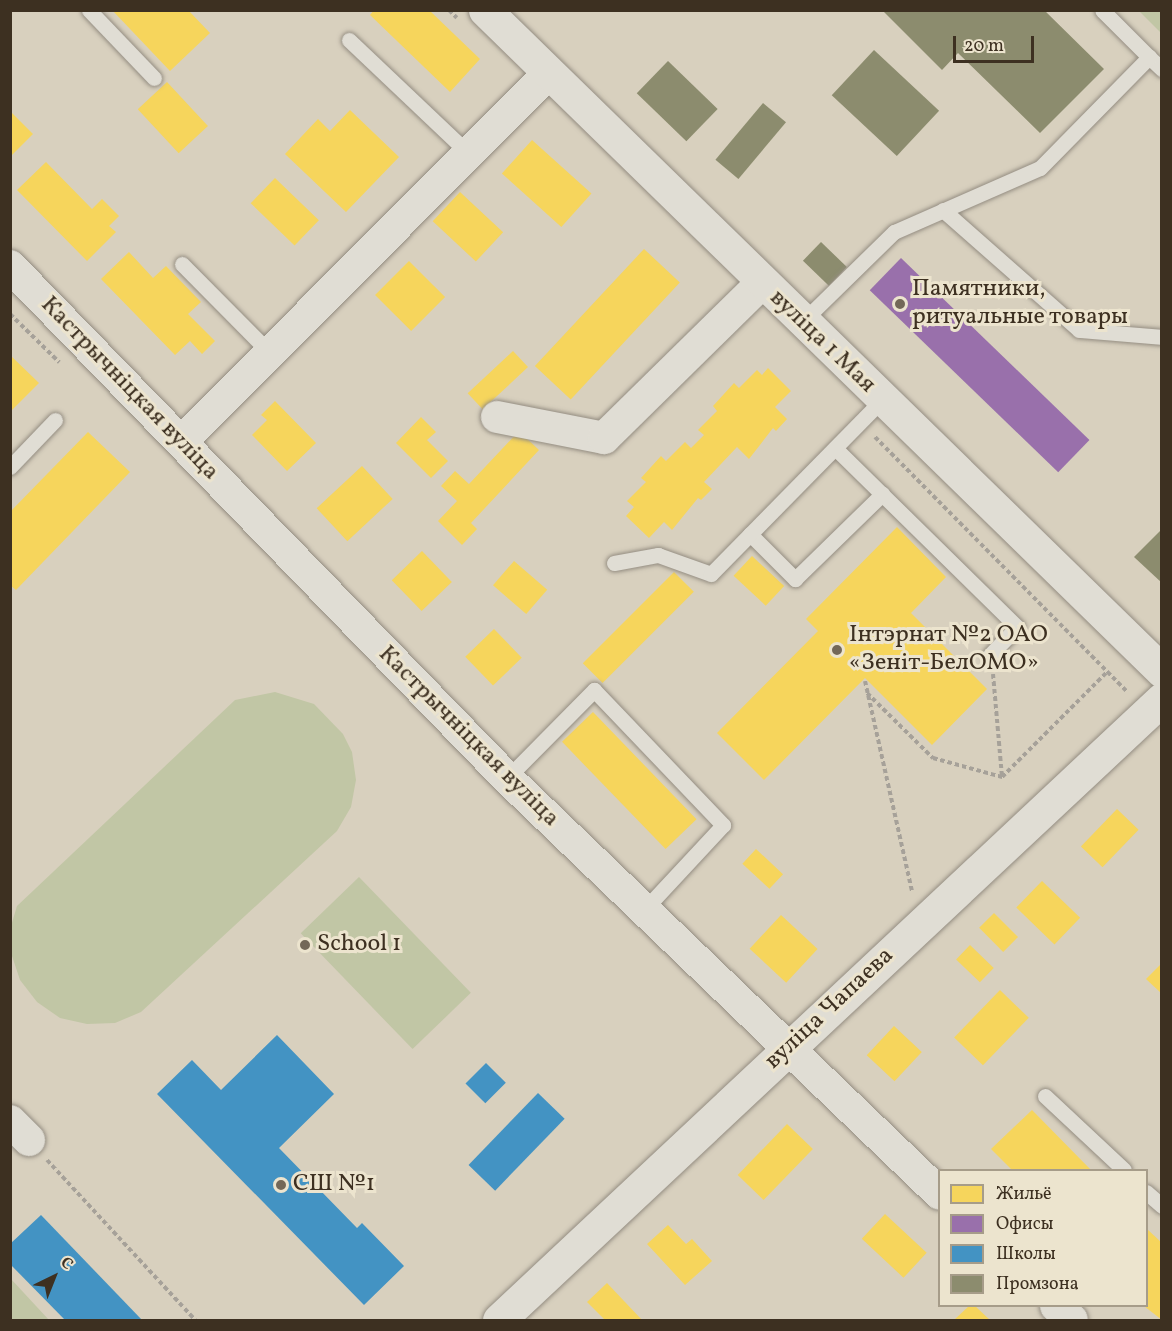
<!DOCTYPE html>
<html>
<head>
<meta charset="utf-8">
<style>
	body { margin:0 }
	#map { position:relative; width:1172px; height:1331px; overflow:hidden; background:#d8d0be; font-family:Vollkorn,serif }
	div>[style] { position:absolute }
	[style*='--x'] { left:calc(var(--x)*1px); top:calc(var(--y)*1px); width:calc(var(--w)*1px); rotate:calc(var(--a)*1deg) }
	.green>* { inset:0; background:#c1c6a5; transform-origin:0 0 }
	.homes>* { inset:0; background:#f6d55c; transform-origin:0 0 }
	.offices>* { inset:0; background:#9970ab; transform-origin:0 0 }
	.schools>* { inset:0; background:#4393c3; transform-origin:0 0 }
	.industry>* { inset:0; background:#8c8c6e; transform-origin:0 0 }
	.path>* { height:4px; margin-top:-2px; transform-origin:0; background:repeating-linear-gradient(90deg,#a6a199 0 4.5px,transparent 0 7.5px) }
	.roads { filter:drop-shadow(0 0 2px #948d82) drop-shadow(0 0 2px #948d82) }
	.lane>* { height:15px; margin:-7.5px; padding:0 7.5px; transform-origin:7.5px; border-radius:7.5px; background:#e0ddd4 }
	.street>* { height:32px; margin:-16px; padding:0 16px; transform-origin:16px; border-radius:16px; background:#e0ddd4 }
	.secondary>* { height:33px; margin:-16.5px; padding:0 16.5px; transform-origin:16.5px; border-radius:16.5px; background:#e0ddd4 }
	.dots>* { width:16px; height:16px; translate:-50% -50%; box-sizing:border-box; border:3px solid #ece4ce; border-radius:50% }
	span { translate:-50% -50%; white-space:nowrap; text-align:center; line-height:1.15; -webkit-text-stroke:6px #ece4ce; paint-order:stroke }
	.poi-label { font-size:24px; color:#3d3021 }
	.left { translate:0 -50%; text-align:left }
	.street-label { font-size:24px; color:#3d3021 }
	.frame { position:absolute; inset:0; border:12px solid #3d3021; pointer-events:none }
	.legend { position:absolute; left:938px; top:1169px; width:210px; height:138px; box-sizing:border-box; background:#ece4ce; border:2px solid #a69c89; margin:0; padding:8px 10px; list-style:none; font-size:18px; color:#3d3021 }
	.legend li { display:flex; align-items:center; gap:12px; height:30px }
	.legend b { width:30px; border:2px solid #a69c89 }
	.north { position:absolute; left:24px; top:1247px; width:60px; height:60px; -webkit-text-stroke:4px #ece4ce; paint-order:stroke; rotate:43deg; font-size:16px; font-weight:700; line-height:24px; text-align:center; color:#3d3021 }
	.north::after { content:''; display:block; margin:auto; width:21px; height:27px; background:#3d3021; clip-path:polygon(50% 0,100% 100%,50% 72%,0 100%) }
	.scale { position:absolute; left:953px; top:36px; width:81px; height:27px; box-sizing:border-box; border:3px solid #3d3021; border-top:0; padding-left:8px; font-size:18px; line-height:21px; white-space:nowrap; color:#3d3021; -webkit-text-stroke:4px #ece4ce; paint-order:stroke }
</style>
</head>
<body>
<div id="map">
	<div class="green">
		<div style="clip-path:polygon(1139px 11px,1161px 11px,1161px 33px)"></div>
		<div style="clip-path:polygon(275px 692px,314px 704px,343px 734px,352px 752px,356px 780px,351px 807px,337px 831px,141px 1012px,115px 1023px,87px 1024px,60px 1018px,37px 1002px,20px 980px,11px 953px,11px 926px,17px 906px,235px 700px)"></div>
		<div style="left:359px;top:877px;width:161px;height:81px;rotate:46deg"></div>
		<div style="clip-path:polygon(11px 1279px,49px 1320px,11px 1320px)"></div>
	</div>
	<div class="homes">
		<div style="clip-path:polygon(112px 10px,188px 10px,210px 33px,170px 71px)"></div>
		<div style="clip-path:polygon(374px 10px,429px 10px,480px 59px,450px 92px,370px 15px)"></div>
		<div style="left:167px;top:82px;width:60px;height:40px;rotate:47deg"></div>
		<div style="clip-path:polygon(350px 110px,399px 157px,346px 212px,285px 154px,318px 119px,330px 131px)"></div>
		<div style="clip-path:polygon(10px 111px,33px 134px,10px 157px)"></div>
		<div style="left:532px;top:140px;width:80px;height:45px;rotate:42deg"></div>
		<div style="clip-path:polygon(46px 162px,92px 209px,102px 199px,119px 216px,109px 226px,116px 232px,87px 261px,17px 190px)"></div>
		<div style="left:275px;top:178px;width:61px;height:35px;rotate:44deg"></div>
		<div style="left:460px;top:192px;width:59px;height:40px;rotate:43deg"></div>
		<div style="left:644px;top:249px;width:49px;height:160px;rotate:43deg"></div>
		<div style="clip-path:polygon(129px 252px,153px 278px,166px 266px,201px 302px,188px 314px,215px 341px,202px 354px,190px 341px,175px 355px,101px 279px)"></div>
		<div style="left:409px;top:261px;width:51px;height:48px;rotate:45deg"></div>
		<div style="left:513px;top:351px;width:22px;height:62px;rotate:47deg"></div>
		<div style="clip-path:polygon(10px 355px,39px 383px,10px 412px)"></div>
		<div style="clip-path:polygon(768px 368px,791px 391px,775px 407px,787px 419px,776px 431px,773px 428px,749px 459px,737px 447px,704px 482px,712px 489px,701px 500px,698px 498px,672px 530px,664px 522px,649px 538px,626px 516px,634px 507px,627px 501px,646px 482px,641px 478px,661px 456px,666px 461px,685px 442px,691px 448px,704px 435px,698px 430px,717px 411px,713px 406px,734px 383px,739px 388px,757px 370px,762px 375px)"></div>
		<div style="clip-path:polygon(275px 401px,316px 443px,287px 471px,252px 435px,267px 420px,261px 415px)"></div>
		<div style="clip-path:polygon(421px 417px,436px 432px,427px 440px,448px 461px,431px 478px,396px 443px)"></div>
		<div style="clip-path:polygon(519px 431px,539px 450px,471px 523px,477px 529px,462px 545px,438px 521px,457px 501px,441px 486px,455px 471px,469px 484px)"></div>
		<div style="clip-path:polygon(88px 432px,130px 472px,16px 590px,10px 585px,10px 512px)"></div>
		<div style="left:362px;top:466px;width:45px;height:62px;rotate:47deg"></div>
		<div style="clip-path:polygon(897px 527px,946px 577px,911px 613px,987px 689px,932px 745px,865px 678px,764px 780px,717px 733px,818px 631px,806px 619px)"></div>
		<div style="left:422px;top:551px;width:43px;height:42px;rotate:46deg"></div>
		<div style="left:752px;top:556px;width:44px;height:27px;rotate:43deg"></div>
		<div style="left:514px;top:561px;width:44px;height:32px;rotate:41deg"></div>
		<div style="left:674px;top:572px;width:28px;height:129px;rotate:45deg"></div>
		<div style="left:494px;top:629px;width:40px;height:40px;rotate:46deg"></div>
		<div style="left:593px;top:712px;width:149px;height:43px;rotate:46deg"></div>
		<div style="left:1117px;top:809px;width:30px;height:52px;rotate:44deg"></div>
		<div style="left:756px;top:849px;width:37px;height:20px;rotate:43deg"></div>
		<div style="left:1042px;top:881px;width:53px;height:37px;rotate:44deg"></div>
		<div style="left:994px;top:913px;width:34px;height:21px;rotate:45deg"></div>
		<div style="left:781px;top:915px;width:50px;height:46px;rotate:43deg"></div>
		<div style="left:970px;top:945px;width:33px;height:20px;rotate:44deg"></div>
		<div style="clip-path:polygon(1162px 963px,1162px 994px,1146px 979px)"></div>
		<div style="left:1000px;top:990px;width:40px;height:66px;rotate:44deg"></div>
		<div style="left:894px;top:1026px;width:38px;height:40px;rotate:43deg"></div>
		<div style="clip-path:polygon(1032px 1110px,1091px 1170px,1012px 1170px,991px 1149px)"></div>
		<div style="left:787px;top:1124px;width:36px;height:71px;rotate:44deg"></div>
		<div style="left:885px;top:1214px;width:57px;height:34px;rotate:43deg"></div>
		<div style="clip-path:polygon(668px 1225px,686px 1244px,692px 1239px,712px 1261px,685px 1285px,647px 1244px)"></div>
		<div style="clip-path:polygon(1146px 1228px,1162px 1243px,1162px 1320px,1144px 1306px)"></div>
		<div style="clip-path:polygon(607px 1283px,642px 1320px,605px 1320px,587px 1302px)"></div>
		<div style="clip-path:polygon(969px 1306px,975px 1306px,990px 1320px,954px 1320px)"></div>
	</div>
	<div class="offices">
		<div style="left:901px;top:258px;width:262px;height:45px;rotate:44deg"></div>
	</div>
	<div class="schools">
		<div style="clip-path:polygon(277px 1035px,334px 1094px,279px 1148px,357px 1228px,362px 1223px,404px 1266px,364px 1305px,157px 1094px,192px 1060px,221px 1090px)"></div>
		<div style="left:486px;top:1063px;width:28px;height:29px;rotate:45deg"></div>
		<div style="left:538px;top:1093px;width:37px;height:100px;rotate:44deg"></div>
		<div style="clip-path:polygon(41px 1215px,142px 1320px,65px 1320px,10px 1264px,10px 1244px)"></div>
	</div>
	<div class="industry">
		<div style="clip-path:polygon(882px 10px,1044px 10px,1104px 69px,1040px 133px,958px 53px,942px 70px)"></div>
		<div style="left:874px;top:50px;width:89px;height:62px;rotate:43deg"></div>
		<div style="left:668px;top:61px;width:69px;height:45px;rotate:44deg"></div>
		<div style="left:763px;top:103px;width:30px;height:74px;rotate:40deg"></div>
		<div style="left:821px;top:242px;width:36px;height:26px;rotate:44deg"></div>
		<div style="clip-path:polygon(1162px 529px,1162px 583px,1134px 557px)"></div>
	</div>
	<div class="path">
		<div style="--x:449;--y:10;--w:11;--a:45"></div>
		<div style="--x:10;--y:314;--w:69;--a:44.4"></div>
		<div style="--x:875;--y:437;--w:359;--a:45.3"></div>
		<div style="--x:993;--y:674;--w:103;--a:85"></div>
		<div style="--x:865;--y:681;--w:216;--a:77.4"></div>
		<div style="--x:867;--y:693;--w:93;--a:44.6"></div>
		<div style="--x:933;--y:758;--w:72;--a:15.4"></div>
		<div style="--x:1002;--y:777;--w:148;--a:-45"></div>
		<div style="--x:47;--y:1160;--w:218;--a:47.2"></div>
	</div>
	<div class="roads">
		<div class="lane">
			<div style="--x:89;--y:10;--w:94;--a:46.3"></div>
			<div style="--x:349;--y:40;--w:166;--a:43.5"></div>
			<div style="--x:1149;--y:57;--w:18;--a:43"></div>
			<div style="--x:943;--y:210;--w:181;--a:41.4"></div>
			<div style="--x:1079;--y:330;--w:83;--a:4.8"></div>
			<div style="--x:182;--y:264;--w:127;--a:45.3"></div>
			<div style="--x:802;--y:322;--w:129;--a:-44.4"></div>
			<div style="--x:894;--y:232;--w:159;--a:-23.7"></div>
			<div style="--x:1040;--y:168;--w:156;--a:-45.5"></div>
			<div style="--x:1149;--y:57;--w:66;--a:-135"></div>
			<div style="--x:835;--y:448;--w:255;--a:44.5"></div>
			<div style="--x:1017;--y:627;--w:39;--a:134"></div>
			<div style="--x:10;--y:467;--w:65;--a:-46.2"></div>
			<div style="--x:750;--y:534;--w:64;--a:45"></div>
			<div style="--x:795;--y:579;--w:122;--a:-44.3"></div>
			<div style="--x:614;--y:563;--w:45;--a:-10.3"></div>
			<div style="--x:658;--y:555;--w:56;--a:19.7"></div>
			<div style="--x:711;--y:574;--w:244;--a:-45.5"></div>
			<div style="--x:507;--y:778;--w:124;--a:-45.3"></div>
			<div style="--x:594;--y:690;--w:187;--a:46.3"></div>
			<div style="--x:723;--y:825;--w:116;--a:132.9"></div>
			<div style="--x:1045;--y:1096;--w:108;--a:43.1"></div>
			<div style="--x:1146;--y:1192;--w:21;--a:41"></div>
		</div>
		<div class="street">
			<div style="--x:10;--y:266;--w:714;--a:45.85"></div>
			<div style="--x:507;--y:778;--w:600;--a:43.85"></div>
			<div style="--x:497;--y:417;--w:109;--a:11.1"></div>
			<div style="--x:604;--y:438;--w:221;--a:-44.5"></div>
			<div style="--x:181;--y:442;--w:521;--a:-45.08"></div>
			<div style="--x:10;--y:1121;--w:27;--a:45"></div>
			<div style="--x:1056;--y:1306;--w:21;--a:41"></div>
		</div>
		<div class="secondary">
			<div style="--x:485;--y:10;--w:946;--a:44.31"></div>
			<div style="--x:499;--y:1320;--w:908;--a:-43.13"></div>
		</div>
	</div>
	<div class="dots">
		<div style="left:900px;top:304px;background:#736858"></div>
		<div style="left:837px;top:650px;background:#736858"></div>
		<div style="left:305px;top:945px;background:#736858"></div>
		<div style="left:281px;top:1185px;background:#736858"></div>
	</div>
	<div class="poi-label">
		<span class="left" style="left:912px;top:304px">Памятники,<br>ритуальные товары</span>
		<span class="left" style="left:849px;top:650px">Інтэрнат №2 ОАО<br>«Зеніт-БелОМО»</span>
		<span class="left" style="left:317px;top:945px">School 1</span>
		<span class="left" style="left:293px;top:1185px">СШ №1</span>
	</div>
	<div class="street-label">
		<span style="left:822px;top:342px;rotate:44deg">вуліца 1 Мая</span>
		<span style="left:129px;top:389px;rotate:46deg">Кастрычніцкая вуліца</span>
		<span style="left:468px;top:737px;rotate:45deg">Кастрычніцкая вуліца</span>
		<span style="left:830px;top:1009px;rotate:-43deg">вуліца Чапаева</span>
	</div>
	<div class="frame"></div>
	<ul class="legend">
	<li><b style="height:16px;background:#f6d55c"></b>Жильё</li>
	<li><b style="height:16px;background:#9970ab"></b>Офисы</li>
	<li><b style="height:16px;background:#4393c3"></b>Школы</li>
	<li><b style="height:16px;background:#8c8c6e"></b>Промзона</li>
	</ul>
	<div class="north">С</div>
	<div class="scale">20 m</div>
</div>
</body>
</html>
